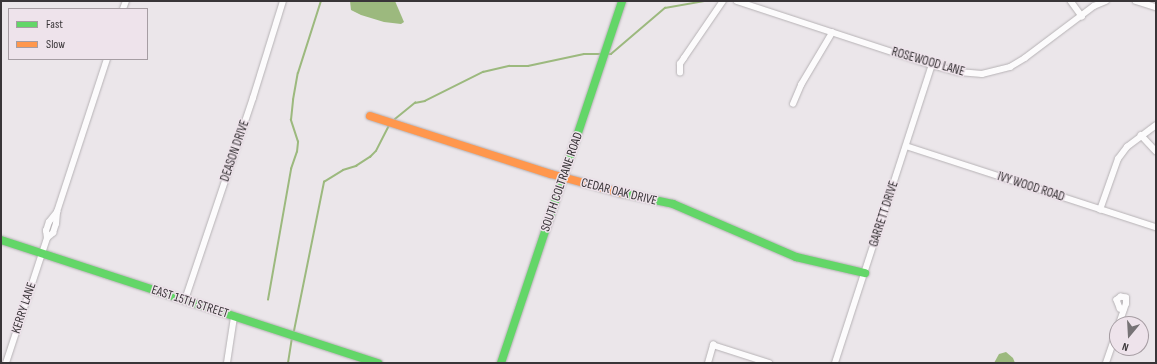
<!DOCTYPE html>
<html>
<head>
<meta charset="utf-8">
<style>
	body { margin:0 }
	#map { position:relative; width:1157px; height:364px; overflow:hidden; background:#ebe6ea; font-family:"Sofia Sans Condensed",sans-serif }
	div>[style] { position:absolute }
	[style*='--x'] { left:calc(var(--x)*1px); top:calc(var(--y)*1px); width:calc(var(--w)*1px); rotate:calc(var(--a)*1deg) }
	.water>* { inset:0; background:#9cb97e }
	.stream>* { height:1.5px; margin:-0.75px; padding:0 0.75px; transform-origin:0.75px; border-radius:0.75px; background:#9cb97e }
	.roads { filter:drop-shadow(0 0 1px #b6b2b5) drop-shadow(0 0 1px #b6b2b5) }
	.street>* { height:5.5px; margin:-2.75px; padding:0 2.75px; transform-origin:2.75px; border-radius:2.75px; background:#fcfbfc }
	.fast>* { height:8px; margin:-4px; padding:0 4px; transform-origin:4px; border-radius:4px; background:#63d668 }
	.slow>* { height:8px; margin:-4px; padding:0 4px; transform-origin:4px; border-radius:4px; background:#ff974d }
	span { translate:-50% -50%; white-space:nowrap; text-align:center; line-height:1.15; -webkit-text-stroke:3px #eee3eb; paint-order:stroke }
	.street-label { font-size:13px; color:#393538 }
	.frame { position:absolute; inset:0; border:2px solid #393538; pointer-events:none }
	.legend { position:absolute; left:8px; top:8px; width:140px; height:52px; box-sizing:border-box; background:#eee3eb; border:1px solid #a69da3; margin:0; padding:5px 7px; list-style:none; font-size:12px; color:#393538 }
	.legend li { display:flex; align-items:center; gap:8px; height:20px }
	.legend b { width:20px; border:1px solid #a69da3 }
	.north { position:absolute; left:1109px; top:316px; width:40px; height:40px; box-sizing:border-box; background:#eee3eb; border:1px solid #a69da3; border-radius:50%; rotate:198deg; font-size:11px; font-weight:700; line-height:16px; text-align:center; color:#393538 }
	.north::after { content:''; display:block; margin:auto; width:14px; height:18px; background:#777376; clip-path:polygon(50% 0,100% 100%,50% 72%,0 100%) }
</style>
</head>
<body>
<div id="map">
	<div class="water">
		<div style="clip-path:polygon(350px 1px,395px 1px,404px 22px,401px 24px,384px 22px,361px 15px,351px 10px)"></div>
		<div style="clip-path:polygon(1006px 352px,1013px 358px,1015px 363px,994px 363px,999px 354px)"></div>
	</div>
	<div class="stream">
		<div style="--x:608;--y:54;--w:3;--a:0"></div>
		<div style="--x:611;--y:54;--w:71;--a:-40.4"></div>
		<div style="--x:665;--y:8;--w:41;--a:-9.9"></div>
		<div style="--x:395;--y:119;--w:26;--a:-39"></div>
		<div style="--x:415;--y:103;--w:10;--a:-11"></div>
		<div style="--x:425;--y:101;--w:65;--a:-26.6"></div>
		<div style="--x:483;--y:72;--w:27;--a:-13"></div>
		<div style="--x:509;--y:66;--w:19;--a:0"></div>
		<div style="--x:528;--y:66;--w:57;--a:-12.1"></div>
		<div style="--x:584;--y:54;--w:18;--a:0"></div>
		<div style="--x:268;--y:300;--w:133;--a:-80"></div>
		<div style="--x:291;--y:169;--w:18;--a:-71"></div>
		<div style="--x:297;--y:152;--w:10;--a:-84"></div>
		<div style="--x:298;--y:142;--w:23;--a:-108"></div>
		<div style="--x:291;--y:120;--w:20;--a:-84"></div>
		<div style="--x:293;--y:100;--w:27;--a:-80"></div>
		<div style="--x:298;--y:73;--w:76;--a:-72.3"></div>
		<div style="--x:294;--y:331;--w:152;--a:-78.6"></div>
		<div style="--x:324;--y:182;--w:22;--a:-32"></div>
		<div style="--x:343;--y:170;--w:14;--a:-17"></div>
		<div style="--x:356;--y:166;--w:17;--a:-33"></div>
		<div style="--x:370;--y:157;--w:8;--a:-45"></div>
		<div style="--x:376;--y:151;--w:28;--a:-63"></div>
		<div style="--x:288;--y:363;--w:24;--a:-81"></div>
	</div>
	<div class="roads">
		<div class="street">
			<div style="--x:737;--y:1;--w:205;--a:18.2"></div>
			<div style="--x:932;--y:65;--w:28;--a:15"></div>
			<div style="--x:959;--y:72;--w:23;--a:5"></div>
			<div style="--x:982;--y:74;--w:29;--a:-14"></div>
			<div style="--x:1010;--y:67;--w:17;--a:-31"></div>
			<div style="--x:1025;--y:58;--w:86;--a:-37"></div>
			<div style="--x:1094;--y:6;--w:13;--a:-23"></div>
			<div style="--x:1071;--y:1;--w:19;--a:54"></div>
			<div style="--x:1136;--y:1;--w:21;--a:17"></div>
			<div style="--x:123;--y:9;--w:9;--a:-69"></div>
			<div style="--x:680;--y:73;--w:9;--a:-90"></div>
			<div style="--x:680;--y:64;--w:7;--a:-56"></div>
			<div style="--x:684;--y:58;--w:69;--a:-55.6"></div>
			<div style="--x:793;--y:104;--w:21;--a:-67"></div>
			<div style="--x:801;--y:85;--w:61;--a:-59.2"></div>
			<div style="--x:1141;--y:135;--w:22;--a:47"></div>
			<div style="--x:906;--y:146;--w:263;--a:18"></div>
			<div style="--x:1100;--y:210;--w:54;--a:-70.6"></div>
			<div style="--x:1118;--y:159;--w:15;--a:-53"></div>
			<div style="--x:1127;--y:147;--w:36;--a:-37"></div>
			<div style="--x:47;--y:238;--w:7;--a:-98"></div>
			<div style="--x:46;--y:231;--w:9;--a:-72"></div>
			<div style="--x:49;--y:222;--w:13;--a:-51"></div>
			<div style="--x:185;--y:300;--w:213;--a:-71.4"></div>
			<div style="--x:253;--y:98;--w:102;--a:-72.8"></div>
			<div style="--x:1119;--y:324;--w:21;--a:-71"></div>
			<div style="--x:1126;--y:304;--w:6;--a:-90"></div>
			<div style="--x:1126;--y:298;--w:5;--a:-169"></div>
			<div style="--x:1121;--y:297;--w:5;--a:143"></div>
			<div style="--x:1117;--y:300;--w:9;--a:69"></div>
			<div style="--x:1120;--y:308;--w:4;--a:27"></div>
			<div style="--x:6;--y:363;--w:132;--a:-71.8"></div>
			<div style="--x:47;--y:238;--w:8;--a:-40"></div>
			<div style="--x:53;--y:233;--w:9;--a:-72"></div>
			<div style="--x:56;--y:224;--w:12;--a:-85"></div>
			<div style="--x:57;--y:212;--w:161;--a:-71.9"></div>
			<div style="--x:227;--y:363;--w:47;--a:-81.3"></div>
			<div style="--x:708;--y:363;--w:19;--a:-74"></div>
			<div style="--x:713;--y:345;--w:59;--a:17.8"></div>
			<div style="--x:835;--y:363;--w:313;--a:-72"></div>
			<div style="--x:1106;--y:363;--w:34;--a:-71"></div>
		</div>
		<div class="fast">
			<div style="--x:621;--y:193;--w:53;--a:11.9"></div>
			<div style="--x:673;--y:204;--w:134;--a:23.3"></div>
			<div style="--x:796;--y:257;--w:71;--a:13.1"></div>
			<div style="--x:1;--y:240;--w:397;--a:18.1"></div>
			<div style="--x:501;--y:363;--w:382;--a:-71.5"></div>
		</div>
		<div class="slow">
			<div style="--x:370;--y:116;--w:190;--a:17.8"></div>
			<div style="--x:551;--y:174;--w:73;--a:15.2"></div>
		</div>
	</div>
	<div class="street-label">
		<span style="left:928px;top:62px;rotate:16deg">ROSEWOOD LANE</span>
		<span style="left:235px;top:151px;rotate:-71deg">DEASON DRIVE</span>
		<span style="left:562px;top:182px;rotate:-71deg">SOUTH COLTRANE ROAD</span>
		<span style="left:1031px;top:187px;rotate:18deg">IVY WOOD ROAD</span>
		<span style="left:619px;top:192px;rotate:14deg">CEDAR OAK DRIVE</span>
		<span style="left:884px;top:214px;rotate:-72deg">GARRETT DRIVE</span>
		<span style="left:190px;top:302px;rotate:18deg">EAST 15TH STREET</span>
		<span style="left:24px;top:308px;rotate:-72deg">KERRY LANE</span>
	</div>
	<div class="frame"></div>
	<ul class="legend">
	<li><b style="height:5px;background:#63d668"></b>Fast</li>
	<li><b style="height:5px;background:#ff974d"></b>Slow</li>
	</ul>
	<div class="north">N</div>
</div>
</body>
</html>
